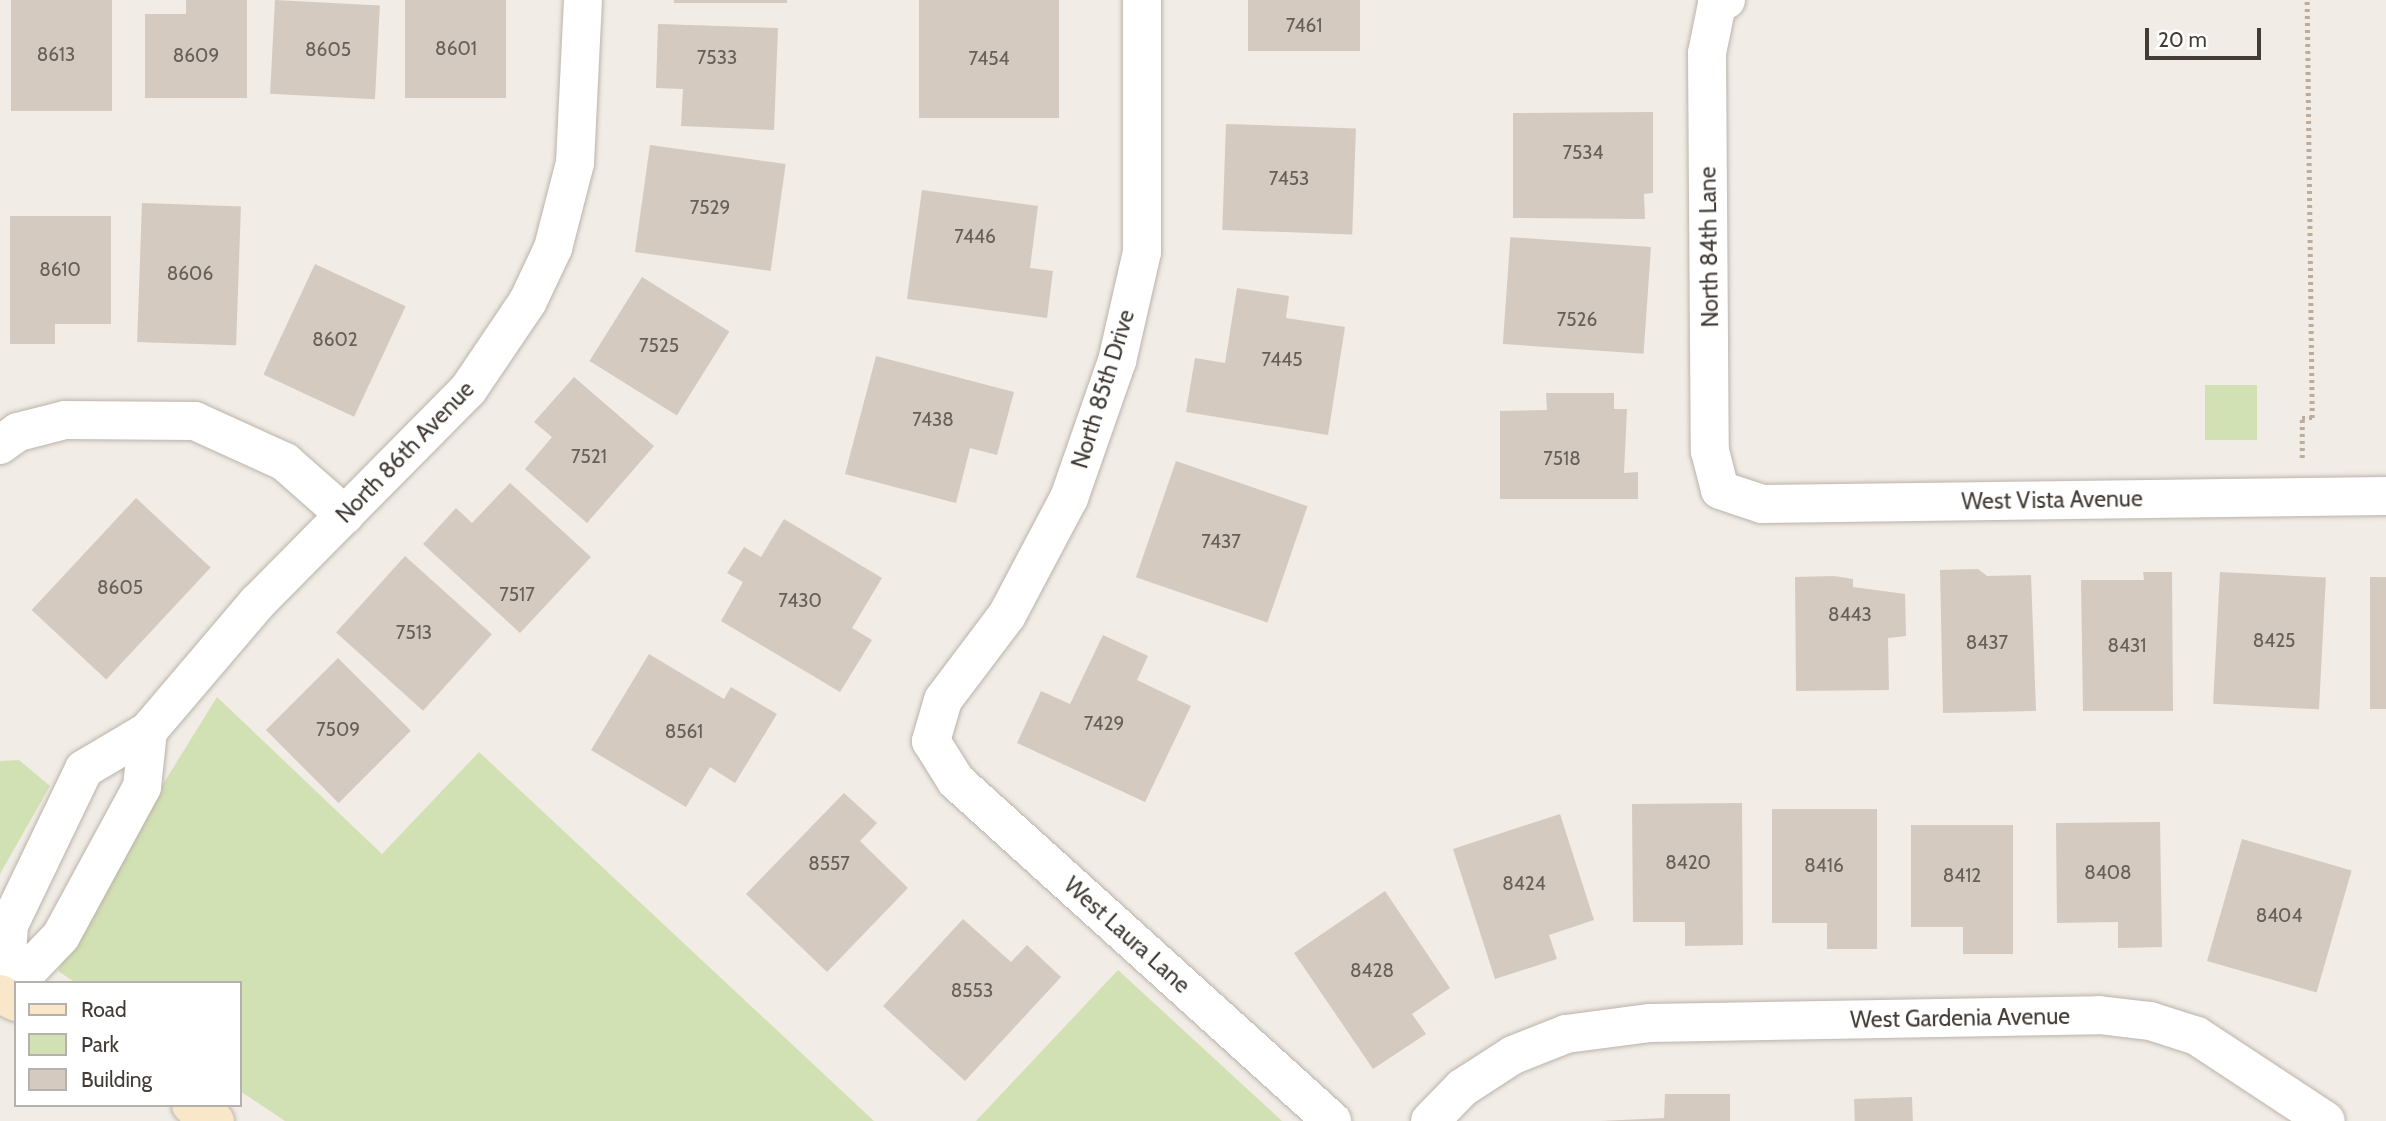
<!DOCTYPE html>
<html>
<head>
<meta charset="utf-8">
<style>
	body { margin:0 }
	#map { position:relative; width:2386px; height:1121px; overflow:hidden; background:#f1ece6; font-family:Cabin,sans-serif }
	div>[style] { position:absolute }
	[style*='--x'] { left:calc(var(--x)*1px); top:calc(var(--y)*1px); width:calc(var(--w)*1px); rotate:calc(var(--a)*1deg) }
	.green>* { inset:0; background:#d2e1b3; transform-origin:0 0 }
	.building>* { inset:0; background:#d4cac0; transform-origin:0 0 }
	.path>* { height:4.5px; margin-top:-2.25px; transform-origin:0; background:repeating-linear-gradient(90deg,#bbad9d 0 3.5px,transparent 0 7px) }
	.roads { filter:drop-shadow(0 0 2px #bbb3aa) drop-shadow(0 0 2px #bbb3aa) }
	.street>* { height:38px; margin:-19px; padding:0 19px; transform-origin:19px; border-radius:19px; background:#fff }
	.secondary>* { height:38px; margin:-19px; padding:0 19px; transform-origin:19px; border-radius:19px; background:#f8e7c9 }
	span { translate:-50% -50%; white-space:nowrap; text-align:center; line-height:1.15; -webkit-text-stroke:7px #fff; paint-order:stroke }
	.number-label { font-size:19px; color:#676058 }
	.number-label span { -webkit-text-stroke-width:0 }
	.street-label { font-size:23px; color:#433c36 }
	.legend { position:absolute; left:14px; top:981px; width:228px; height:126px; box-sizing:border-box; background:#fff; border:2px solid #b4b1af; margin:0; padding:9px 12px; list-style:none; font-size:21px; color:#433c36 }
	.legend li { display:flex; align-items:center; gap:14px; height:35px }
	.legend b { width:35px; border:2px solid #b4b1af }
	.scale { position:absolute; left:2145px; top:28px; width:116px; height:32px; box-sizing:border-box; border:4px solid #433c36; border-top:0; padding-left:9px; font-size:21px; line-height:24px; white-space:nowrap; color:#433c36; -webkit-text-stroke:5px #fff; paint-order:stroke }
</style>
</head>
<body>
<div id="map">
	<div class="green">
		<div style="left:2205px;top:385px;width:52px;height:55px"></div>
		<div style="clip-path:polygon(217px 697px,382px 854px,479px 752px,874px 1121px,285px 1121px,240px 1091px,240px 983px,76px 983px,58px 971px,134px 831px)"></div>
		<div style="clip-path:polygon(19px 760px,50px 786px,0 874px,0 761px)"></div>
		<div style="clip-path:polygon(1118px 970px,1282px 1121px,976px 1121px)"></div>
	</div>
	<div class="building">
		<div style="left:11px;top:0;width:101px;height:111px"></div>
		<div style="clip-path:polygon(186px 0,247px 0,247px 98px,145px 98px,145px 14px,186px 14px)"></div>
		<div style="left:275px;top:0;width:105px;height:94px;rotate:3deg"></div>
		<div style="left:405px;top:0;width:101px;height:98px"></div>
		<div style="left:674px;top:0;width:113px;height:3px"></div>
		<div style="left:919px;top:0;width:140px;height:118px"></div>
		<div style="left:1248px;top:0;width:112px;height:51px"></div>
		<div style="clip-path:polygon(658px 24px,778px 28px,774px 130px,681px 126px,683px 89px,656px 88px)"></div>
		<div style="clip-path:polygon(1653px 112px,1653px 193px,1644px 194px,1645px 219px,1513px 218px,1513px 113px)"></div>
		<div style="left:1226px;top:124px;width:130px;height:106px;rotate:2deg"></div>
		<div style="left:650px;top:145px;width:137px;height:108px;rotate:8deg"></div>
		<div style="clip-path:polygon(922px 190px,1038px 206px,1030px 268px,1053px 271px,1047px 318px,907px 299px)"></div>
		<div style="left:142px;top:203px;width:99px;height:139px;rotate:2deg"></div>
		<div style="clip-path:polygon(10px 216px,111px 216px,111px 324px,55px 324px,55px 344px,10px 344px)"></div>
		<div style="left:1651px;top:247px;width:107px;height:141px;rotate:94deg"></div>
		<div style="left:315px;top:264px;width:100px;height:122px;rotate:25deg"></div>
		<div style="left:642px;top:277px;width:103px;height:99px;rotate:32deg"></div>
		<div style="clip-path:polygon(1237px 288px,1289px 296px,1286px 318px,1345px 327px,1328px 435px,1186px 412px,1195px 358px,1225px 363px)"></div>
		<div style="clip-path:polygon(876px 356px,1014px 392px,997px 455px,970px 448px,956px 503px,845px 474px)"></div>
		<div style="clip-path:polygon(574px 377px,654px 446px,587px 523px,525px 469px,552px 437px,534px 422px)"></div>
		<div style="clip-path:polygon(1546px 393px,1614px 393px,1614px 409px,1627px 409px,1624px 473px,1638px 472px,1638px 499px,1500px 499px,1500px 411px,1547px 410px)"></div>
		<div style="left:1176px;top:461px;width:139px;height:123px;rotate:19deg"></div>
		<div style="clip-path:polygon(510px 483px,591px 557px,520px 633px,423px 544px,456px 508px,472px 523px)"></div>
		<div style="left:136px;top:498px;width:102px;height:153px;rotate:43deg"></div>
		<div style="clip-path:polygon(784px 519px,882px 578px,852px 628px,872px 640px,840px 692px,721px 621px,743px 582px,727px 573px,744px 547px,761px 557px)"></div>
		<div style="left:405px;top:556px;width:117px;height:103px;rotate:42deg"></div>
		<div style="clip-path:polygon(1978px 569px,1987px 576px,2031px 575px,2036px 711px,1943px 713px,1940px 570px)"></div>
		<div style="clip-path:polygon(2143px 572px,2172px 572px,2173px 711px,2083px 711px,2081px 580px,2144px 580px)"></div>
		<div style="left:2220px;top:572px;width:106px;height:132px;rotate:3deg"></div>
		<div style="clip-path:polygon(1834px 576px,1853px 579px,1853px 587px,1905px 594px,1906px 636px,1888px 638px,1889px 690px,1796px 691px,1795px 577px)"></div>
		<div style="left:2370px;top:577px;width:16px;height:132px"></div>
		<div style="clip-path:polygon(1103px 635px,1148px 656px,1137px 680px,1191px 706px,1145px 802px,1017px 743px,1041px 691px,1070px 704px)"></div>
		<div style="clip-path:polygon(649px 654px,724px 699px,731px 687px,777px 714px,735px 783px,710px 767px,686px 807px,591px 750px)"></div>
		<div style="left:338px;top:658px;width:103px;height:102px;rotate:45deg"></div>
		<div style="clip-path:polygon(844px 793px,877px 823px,860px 841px,908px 888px,827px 972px,746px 894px)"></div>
		<div style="clip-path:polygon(1742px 803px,1743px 945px,1685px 946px,1685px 922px,1633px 922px,1632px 804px)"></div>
		<div style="clip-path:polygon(1772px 809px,1877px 809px,1877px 949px,1827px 949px,1827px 923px,1772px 923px)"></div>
		<div style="clip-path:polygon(1560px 814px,1594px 920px,1549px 935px,1557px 959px,1495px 979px,1453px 849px)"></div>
		<div style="clip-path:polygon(2160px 822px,2162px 947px,2118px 948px,2118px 922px,2057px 923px,2056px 823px)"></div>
		<div style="clip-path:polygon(1911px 825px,2013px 825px,2013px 954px,1963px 954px,1963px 927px,1911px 927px)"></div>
		<div style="left:2242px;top:839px;width:114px;height:127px;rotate:16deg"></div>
		<div style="clip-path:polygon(1385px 891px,1450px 988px,1412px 1014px,1426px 1034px,1373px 1069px,1294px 953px)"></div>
		<div style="clip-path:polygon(963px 919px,1011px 962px,1027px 945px,1061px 977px,965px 1081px,883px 1006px)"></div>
		<div style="clip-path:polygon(1665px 1094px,1730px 1094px,1730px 1121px,1600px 1121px,1664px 1118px)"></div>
		<div style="left:1912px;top:1097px;width:24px;height:58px;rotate:88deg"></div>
	</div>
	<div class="path">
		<div style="--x:2302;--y:458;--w:40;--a:-90"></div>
		<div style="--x:2302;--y:418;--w:10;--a:0"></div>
		<div style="--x:2312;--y:418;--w:418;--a:-90.7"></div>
	</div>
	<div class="roads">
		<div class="street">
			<div style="--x:1142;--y:0;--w:252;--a:90"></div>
			<div style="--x:1142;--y:252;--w:112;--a:102.9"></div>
			<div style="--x:1117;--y:361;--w:145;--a:109.3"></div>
			<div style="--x:1069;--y:498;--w:132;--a:117.9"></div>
			<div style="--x:1007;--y:615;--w:106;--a:127"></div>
			<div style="--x:943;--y:700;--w:43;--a:106.3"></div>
			<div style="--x:931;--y:741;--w:47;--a:58"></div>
			<div style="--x:956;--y:781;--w:507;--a:42.12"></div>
			<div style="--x:1726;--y:0;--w:10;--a:156"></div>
			<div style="--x:1717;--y:4;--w:50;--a:101.5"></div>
			<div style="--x:1707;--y:53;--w:398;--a:89.6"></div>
			<div style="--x:1710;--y:451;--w:40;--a:75.6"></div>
			<div style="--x:1720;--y:490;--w:44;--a:18.4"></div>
			<div style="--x:1762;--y:504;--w:624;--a:-0.73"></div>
			<div style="--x:0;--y:445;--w:22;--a:-36"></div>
			<div style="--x:18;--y:432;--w:49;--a:-14.3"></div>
			<div style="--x:65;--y:420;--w:130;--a:0.4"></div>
			<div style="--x:195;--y:421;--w:99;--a:24.5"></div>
			<div style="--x:285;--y:462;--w:80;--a:41.5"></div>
			<div style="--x:16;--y:983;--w:65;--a:-46.2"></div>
			<div style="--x:61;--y:936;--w:170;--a:-61.5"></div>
			<div style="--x:142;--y:787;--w:56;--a:-83.9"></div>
			<div style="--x:4;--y:996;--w:71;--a:-86"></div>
			<div style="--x:9;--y:925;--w:173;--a:-64.3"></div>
			<div style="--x:84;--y:769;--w:74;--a:-30.7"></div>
			<div style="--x:148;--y:731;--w:168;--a:-49.6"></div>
			<div style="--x:257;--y:603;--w:300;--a:-45.3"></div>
			<div style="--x:468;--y:390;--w:107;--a:-56"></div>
			<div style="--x:528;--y:301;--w:59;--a:-64.7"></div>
			<div style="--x:553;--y:248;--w:88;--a:-75.5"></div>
			<div style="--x:575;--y:163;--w:163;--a:-87.2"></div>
			<div style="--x:1430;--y:1121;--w:46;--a:-45.9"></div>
			<div style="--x:1462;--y:1088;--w:61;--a:-32.9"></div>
			<div style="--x:1513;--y:1055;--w:57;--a:-21.6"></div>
			<div style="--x:1566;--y:1034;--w:85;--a:-7.5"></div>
			<div style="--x:1650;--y:1023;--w:449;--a:-1"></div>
			<div style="--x:2099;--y:1015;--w:51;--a:6.7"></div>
			<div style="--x:2150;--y:1021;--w:49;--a:17.7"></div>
			<div style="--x:2197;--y:1036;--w:154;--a:33.4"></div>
		</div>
		<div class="secondary">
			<div style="--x:0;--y:994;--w:18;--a:27"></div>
			<div style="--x:191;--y:1105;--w:29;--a:34"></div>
		</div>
	</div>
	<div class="number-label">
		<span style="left:1304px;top:26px">7461</span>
		<span style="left:456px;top:49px">8601</span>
		<span style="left:328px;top:50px">8605</span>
		<span style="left:56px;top:55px">8613</span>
		<span style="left:196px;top:56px">8609</span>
		<span style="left:717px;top:58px">7533</span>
		<span style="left:989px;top:59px">7454</span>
		<span style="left:1583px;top:153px">7534</span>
		<span style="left:1289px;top:179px">7453</span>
		<span style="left:710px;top:208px">7529</span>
		<span style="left:975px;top:237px">7446</span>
		<span style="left:60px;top:270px">8610</span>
		<span style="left:190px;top:274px">8606</span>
		<span style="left:1577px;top:320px">7526</span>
		<span style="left:335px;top:340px">8602</span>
		<span style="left:659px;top:346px">7525</span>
		<span style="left:1282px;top:360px">7445</span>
		<span style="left:933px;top:420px">7438</span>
		<span style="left:589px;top:457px">7521</span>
		<span style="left:1562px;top:459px">7518</span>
		<span style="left:1221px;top:542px">7437</span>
		<span style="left:120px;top:588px">8605</span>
		<span style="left:517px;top:595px">7517</span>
		<span style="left:800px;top:601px">7430</span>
		<span style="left:1850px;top:615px">8443</span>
		<span style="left:414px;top:633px">7513</span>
		<span style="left:2274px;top:641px">8425</span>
		<span style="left:1987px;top:643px">8437</span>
		<span style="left:2127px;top:646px">8431</span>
		<span style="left:1104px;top:724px">7429</span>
		<span style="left:338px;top:730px">7509</span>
		<span style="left:684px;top:732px">8561</span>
		<span style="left:1688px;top:863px">8420</span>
		<span style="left:829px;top:864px">8557</span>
		<span style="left:1824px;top:866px">8416</span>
		<span style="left:2108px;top:873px">8408</span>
		<span style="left:1962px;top:876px">8412</span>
		<span style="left:1524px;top:884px">8424</span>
		<span style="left:2279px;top:916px">8404</span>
		<span style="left:1372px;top:971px">8428</span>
		<span style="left:972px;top:991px">8553</span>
	</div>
	<div class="street-label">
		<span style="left:1709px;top:247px;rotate:-91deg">North 84th Lane</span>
		<span style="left:1103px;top:389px;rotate:-73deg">North 85th Drive</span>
		<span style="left:405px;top:452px;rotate:-46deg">North 86th Avenue</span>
		<span style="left:2052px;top:500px;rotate:-1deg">West Vista Avenue</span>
		<span style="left:1127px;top:935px;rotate:42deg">West Laura Lane</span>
		<span style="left:1960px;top:1018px;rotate:-1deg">West Gardenia Avenue</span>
	</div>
	<ul class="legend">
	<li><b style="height:9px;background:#f8e7c9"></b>Road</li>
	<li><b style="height:19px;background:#d2e1b3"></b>Park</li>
	<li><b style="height:19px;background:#d4cac0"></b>Building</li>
	</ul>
	<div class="scale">20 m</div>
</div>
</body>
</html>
